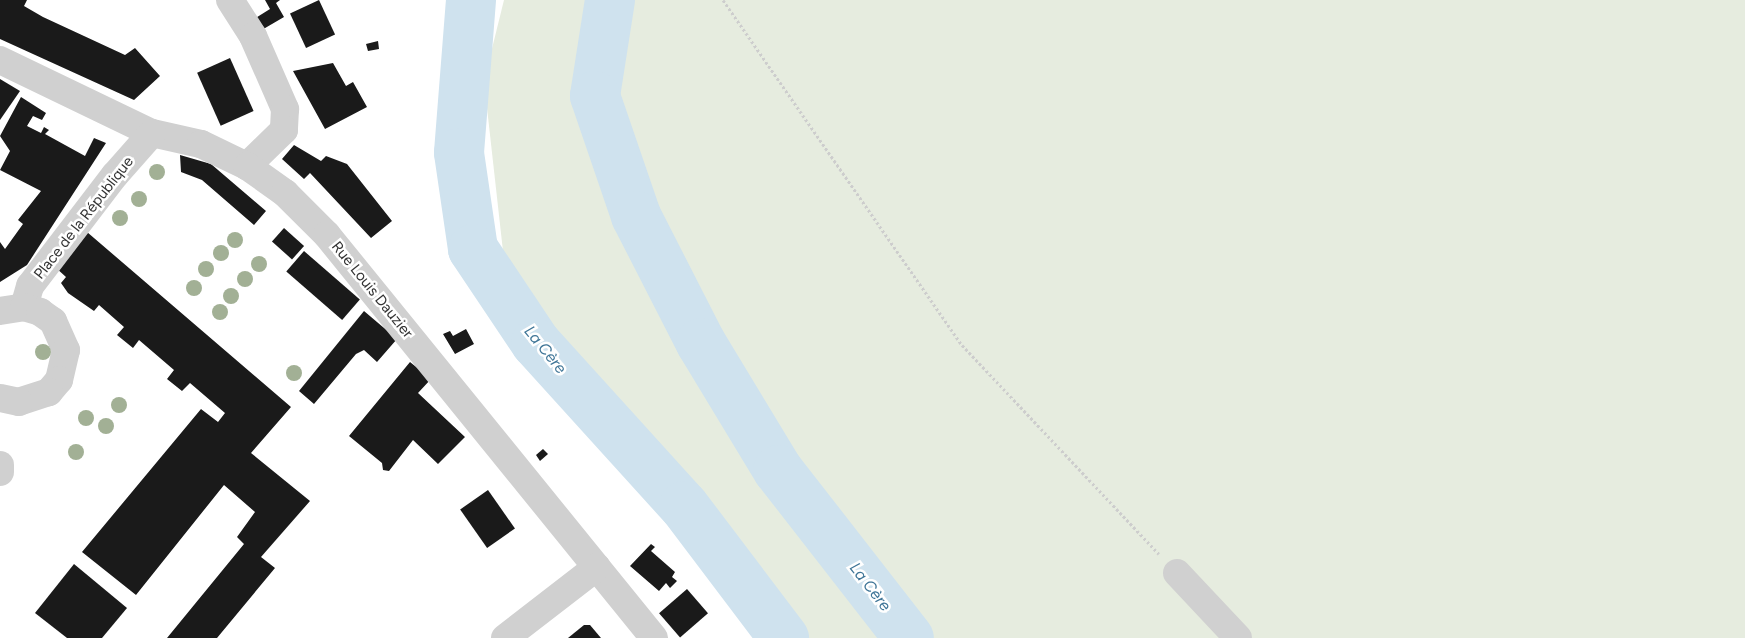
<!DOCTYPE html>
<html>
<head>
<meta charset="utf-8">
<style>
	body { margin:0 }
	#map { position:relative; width:1745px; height:638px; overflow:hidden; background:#fff; font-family:Figtree,sans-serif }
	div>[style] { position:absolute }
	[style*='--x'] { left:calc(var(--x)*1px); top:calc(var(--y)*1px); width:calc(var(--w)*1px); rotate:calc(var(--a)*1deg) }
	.green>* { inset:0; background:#e6ecdf }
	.river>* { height:50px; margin:-25px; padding:0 25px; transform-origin:25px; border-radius:25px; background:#cfe2ee }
	.building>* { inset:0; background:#1a1a1a; transform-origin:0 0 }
	.path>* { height:3px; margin-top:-1.5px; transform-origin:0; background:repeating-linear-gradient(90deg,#cdcdcd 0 2.5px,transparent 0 5px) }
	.minor>* { height:28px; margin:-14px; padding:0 14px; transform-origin:14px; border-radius:14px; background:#d0d0d0 }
	.trees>* { width:16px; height:16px; margin:-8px; border-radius:50%; background:#a2b095 }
	span { translate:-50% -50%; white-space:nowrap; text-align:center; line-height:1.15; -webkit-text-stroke:5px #fff; paint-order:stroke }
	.street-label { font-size:15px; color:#333 }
	.water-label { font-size:16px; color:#3f7597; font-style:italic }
</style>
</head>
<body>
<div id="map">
	<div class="green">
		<div style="clip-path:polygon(504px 0,1745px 0,1745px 638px,796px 638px,506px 278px,484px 81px)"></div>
	</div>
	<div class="river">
		<div style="--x:471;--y:0;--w:153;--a:94.5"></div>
		<div style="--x:459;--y:153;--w:97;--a:81.7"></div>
		<div style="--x:473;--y:249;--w:113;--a:56.2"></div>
		<div style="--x:536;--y:343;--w:220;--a:47.8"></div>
		<div style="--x:684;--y:506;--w:166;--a:52.9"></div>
		<div style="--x:610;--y:0;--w:97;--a:98.9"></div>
		<div style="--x:595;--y:96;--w:127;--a:71.1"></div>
		<div style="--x:636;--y:216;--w:143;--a:62.9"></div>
		<div style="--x:701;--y:343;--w:149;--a:58.8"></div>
		<div style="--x:778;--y:470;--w:213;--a:52.1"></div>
	</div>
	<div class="building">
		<div style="clip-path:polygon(0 0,27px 0,24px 6px,43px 17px,125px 55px,135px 48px,160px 76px,134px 100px,0 39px)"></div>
		<div style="clip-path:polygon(265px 0,280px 0,276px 3px,284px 17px,260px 31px,254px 19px,270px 9px)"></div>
		<div style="left:319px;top:0;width:38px;height:32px;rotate:65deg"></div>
		<div style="clip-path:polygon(378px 41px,379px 49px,368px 51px,366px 44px)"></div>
		<div style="left:230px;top:58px;width:58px;height:36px;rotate:66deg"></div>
		<div style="clip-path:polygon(333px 63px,346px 86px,353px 82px,367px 107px,325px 129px,293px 71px)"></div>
		<div style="clip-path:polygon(0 79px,20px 91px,0 120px)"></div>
		<div style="clip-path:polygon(21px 97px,46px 113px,42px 120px,33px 116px,27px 126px,41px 133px,44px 127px,49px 130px,45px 134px,85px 156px,94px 138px,106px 143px,27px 265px,0 282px,0 242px,5px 249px,23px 224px,18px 220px,41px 191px,0 170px,10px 151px,0 136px)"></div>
		<div style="clip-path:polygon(294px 145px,321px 161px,326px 156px,347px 164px,392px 221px,371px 238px,310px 173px,304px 179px,282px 159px)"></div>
		<div style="clip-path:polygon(180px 155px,211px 164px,266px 211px,254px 225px,202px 180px,181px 172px)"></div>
		<div style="left:284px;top:228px;width:27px;height:18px;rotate:42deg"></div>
		<div style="clip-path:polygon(87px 232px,291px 407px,251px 453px,310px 501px,261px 557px,275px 568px,217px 638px,167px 638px,244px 544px,237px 537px,255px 512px,224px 485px,136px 595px,82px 552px,201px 409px,218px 422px,225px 413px,190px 383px,182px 391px,167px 379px,174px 370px,139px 340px,133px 348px,117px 335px,124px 327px,99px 305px,94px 311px,68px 293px,61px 283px,66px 277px,55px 267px)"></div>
		<div style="left:304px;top:251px;width:74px;height:27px;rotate:41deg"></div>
		<div style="clip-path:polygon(364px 311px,397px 339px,377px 362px,364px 350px,356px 354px,314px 404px,299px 391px)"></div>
		<div style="clip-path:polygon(466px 329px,474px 344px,455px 354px,443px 334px,450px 331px,453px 336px)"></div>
		<div style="clip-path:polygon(410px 362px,431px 379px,418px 393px,465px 437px,438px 464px,413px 440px,389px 471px,383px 470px,382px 463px,349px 436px)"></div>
		<div style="clip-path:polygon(543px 449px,548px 454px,540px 461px,536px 455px)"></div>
		<div style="left:488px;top:490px;width:47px;height:34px;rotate:55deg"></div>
		<div style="clip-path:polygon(651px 544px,655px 547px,651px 551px,675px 572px,672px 577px,677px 581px,670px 588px,666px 583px,659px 591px,630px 566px)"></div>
		<div style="clip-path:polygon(74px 564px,127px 608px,102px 638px,67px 638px,35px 613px)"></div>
		<div style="left:687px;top:589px;width:32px;height:37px;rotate:49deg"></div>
		<div style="clip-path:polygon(584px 625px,590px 625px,601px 638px,568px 638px)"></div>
	</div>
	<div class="path">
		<div style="--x:723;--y:0;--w:420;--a:55.3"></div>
		<div style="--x:962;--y:345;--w:287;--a:46.7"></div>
	</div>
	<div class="minor">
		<div style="--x:230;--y:0;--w:43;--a:57.4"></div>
		<div style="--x:253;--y:36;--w:80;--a:66.3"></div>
		<div style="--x:285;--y:109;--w:21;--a:93"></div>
		<div style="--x:284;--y:130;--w:52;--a:135.8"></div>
		<div style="--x:0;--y:60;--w:169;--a:25.7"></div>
		<div style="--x:152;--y:133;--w:50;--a:12.7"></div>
		<div style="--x:201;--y:144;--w:51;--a:25.6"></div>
		<div style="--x:247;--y:166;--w:47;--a:35.4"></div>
		<div style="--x:285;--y:193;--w:59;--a:45"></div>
		<div style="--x:327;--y:235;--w:519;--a:50.94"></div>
		<div style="--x:24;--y:307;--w:22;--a:-74"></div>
		<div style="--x:30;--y:286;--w:140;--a:-52.6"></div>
		<div style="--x:115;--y:175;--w:56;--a:-48.6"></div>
		<div style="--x:0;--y:311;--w:24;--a:-9"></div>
		<div style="--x:24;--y:307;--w:17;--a:17"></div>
		<div style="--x:40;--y:312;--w:16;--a:35"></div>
		<div style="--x:53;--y:321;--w:32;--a:66"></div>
		<div style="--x:66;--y:350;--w:31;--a:103"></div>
		<div style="--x:59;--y:380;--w:16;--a:130"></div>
		<div style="--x:49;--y:392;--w:32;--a:162"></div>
		<div style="--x:19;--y:402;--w:19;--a:-168"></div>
		<div style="--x:0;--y:465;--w:7;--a:90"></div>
		<div style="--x:1177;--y:573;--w:89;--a:46.8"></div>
		<div style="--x:505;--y:638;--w:116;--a:-37.7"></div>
	</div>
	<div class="trees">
		<div style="left:157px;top:172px"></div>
		<div style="left:139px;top:199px"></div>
		<div style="left:120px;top:218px"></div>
		<div style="left:235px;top:240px"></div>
		<div style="left:221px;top:253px"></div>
		<div style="left:259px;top:264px"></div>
		<div style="left:206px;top:269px"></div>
		<div style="left:245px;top:279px"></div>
		<div style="left:194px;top:288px"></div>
		<div style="left:231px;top:296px"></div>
		<div style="left:220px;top:312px"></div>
		<div style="left:43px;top:352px"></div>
		<div style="left:294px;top:373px"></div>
		<div style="left:119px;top:405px"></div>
		<div style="left:86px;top:418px"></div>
		<div style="left:106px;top:426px"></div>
		<div style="left:76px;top:452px"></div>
	</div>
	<div class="street-label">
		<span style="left:84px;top:218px;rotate:-52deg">Place de la République</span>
		<span style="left:372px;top:290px;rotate:51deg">Rue Louis Dauzier</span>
	</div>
	<div class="water-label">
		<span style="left:545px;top:350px;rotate:51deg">La Cère</span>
		<span style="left:870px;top:587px;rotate:52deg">La Cère</span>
	</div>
</div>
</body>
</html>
